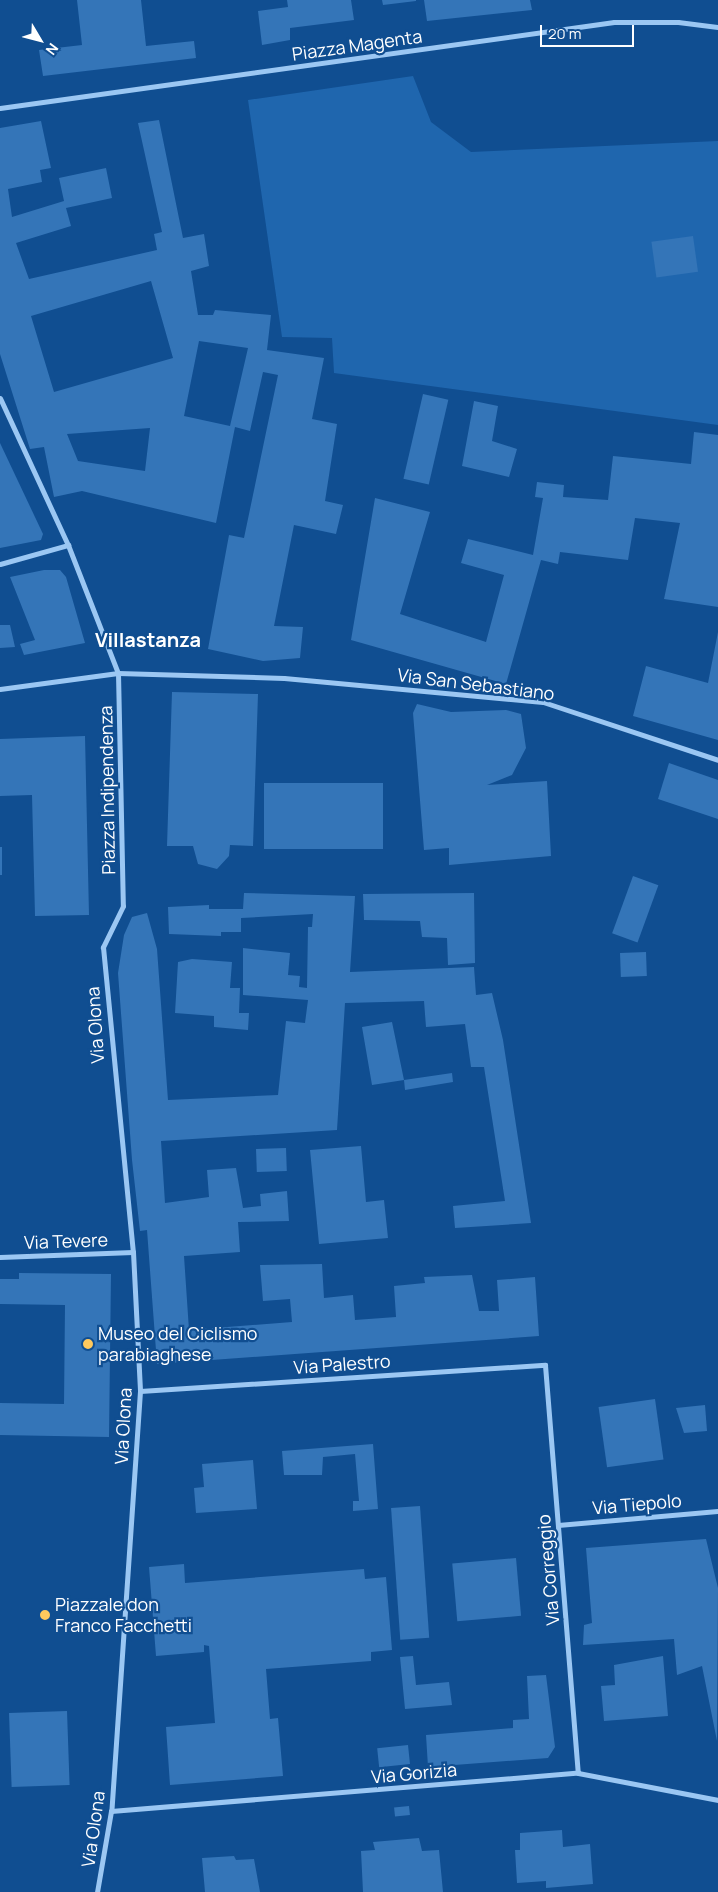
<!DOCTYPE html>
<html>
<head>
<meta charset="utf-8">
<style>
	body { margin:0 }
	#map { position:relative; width:718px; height:1892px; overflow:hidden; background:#104e91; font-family:Manrope,sans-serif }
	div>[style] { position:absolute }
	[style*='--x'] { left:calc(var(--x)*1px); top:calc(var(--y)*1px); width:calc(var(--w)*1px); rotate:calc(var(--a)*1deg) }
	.green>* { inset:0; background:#1f66ae }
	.building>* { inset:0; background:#3475b8; transform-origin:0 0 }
	.street>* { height:5px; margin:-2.5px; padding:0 2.5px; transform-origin:2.5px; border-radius:2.5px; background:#9bc7f3 }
	.dots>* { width:14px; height:14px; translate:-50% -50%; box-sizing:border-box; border:2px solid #104e91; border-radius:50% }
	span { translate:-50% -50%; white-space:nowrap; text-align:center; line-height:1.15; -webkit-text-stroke:4.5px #104e91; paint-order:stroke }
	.street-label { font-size:18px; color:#fff }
	.poi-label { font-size:18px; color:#fff }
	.left { translate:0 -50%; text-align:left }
	.quarter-label { font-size:20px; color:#fff; font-weight:700 }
	.north { position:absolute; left:15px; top:15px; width:50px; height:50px; -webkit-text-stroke:4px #104e91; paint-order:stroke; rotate:127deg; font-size:14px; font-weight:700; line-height:20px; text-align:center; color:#fff }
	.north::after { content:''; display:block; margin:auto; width:18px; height:22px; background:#fff; clip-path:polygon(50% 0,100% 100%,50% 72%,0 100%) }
	.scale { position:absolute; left:540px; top:25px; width:94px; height:22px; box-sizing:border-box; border:2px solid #fff; border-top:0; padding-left:6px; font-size:15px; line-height:18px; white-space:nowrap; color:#fff; -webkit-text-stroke:4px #104e91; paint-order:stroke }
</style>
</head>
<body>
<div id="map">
	<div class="green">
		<div style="clip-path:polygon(413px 76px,431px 122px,471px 152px,718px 141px,718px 425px,334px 373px,332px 338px,282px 337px,248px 100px)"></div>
	</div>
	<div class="building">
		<div style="clip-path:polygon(77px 0,141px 0,146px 46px,194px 41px,196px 58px,43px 76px,39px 50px,82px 45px)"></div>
		<div style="clip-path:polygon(287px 0,351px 0,354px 20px,290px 28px,290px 40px,262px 45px,258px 11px,288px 7px)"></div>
		<div style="clip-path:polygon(382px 0,416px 0,416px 1px,383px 5px)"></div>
		<div style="clip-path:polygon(424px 0,530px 0,532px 10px,427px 21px)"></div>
		<div style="clip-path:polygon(evenodd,159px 120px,183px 238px,204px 234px,209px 266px,191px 271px,198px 315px,213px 315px,215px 310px,271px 315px,267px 350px,324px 358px,312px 419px,337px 424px,325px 501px,343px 505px,336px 534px,294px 525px,274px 626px,303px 627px,300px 658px,263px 661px,208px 649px,229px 535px,244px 538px,278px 375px,263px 372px,250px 431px,235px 427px,216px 523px,82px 491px,54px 497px,44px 447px,30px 449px,0 354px,0 128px,41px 121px,51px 168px,40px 170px,42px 182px,8px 189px,12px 217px,64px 201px,59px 178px,106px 168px,112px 198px,66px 208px,71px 226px,16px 243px,29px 279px,157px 250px,154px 234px,162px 232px,138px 123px,159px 120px,151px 281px,173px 358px,54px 392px,31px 316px,151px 281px,159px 120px,199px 341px,248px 348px,230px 426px,184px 416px,199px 341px,159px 120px,150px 428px,145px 471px,78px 461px,67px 434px,150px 428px)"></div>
		<div style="left:693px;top:236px;width:36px;height:42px;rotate:82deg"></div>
		<div style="left:423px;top:394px;width:26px;height:87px;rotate:13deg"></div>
		<div style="clip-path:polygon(474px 401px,498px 406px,492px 441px,517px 449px,509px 477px,462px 466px)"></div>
		<div style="clip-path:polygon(694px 432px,718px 435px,718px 607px,664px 599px,680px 523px,635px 518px,628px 560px,560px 552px,558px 564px,541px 560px,506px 684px,351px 640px,375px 498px,430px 512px,400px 614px,486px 642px,504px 575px,461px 563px,468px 539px,533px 555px,543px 498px,535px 497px,537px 482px,564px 485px,563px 497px,608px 500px,613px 456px,691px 464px)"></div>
		<div style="clip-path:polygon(0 443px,43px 534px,41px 540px,0 548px)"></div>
		<div style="clip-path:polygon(44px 570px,60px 570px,66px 577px,85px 643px,24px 655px,20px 644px,35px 640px,10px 577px)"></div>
		<div style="clip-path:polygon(0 625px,10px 625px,15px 647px,0 648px)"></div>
		<div style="clip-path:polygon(718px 632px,718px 740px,633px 716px,646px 666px,708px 683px)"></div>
		<div style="clip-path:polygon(172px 692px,258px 694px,253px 846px,230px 845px,229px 856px,217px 869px,198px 864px,193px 846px,167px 846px)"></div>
		<div style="clip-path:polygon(417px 704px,451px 712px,506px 710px,521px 714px,526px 748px,512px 775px,487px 785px,547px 781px,551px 856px,449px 865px,449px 848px,424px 850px,413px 713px)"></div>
		<div style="clip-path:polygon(85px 736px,89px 915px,35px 916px,32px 795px,0 796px,0 739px)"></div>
		<div style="clip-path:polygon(669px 763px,718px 780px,718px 819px,658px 799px)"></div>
		<div style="left:264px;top:783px;width:119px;height:66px"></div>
		<div style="left:0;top:847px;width:2px;height:28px"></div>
		<div style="left:633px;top:876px;width:27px;height:61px;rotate:20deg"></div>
		<div style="clip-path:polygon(244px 893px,355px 896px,350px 972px,474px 967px,476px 995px,492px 993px,503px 1040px,531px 1223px,455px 1228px,453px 1206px,505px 1201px,484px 1067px,471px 1067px,465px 1024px,426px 1027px,424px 1001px,345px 1003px,337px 1130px,161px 1141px,165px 1203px,209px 1197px,207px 1170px,236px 1168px,243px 1208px,261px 1206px,260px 1194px,287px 1191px,289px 1221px,238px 1222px,240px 1252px,184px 1256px,189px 1330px,292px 1322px,290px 1299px,263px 1301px,260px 1265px,322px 1264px,324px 1298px,353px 1295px,355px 1320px,396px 1317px,394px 1286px,425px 1283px,424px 1277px,472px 1275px,479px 1311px,499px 1311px,497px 1280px,535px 1277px,539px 1336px,157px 1364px,147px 1230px,140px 1231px,132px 1160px,118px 973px,124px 935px,132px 917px,147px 913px,157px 949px,168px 1100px,278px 1095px,286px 1021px,305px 1023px,308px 1000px,243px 995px,243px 948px,290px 953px,288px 975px,300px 976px,299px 987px,307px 988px,308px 927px,312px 927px,313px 914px,241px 918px,241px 932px,221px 932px,221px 936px,169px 934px,168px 907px,209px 905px,209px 909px,243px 909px)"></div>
		<div style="clip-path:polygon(474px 893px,475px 963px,448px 965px,447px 938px,422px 937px,420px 921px,364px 920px,363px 894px)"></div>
		<div style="left:646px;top:952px;width:24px;height:26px;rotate:88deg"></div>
		<div style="clip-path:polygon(192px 959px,232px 962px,230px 988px,240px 988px,239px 1013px,249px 1013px,248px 1030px,214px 1027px,214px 1016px,175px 1013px,178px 962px)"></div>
		<div style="clip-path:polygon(392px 1022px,404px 1080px,452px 1073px,453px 1082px,405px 1090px,404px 1080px,372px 1085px,362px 1027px)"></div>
		<div style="clip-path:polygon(361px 1146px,366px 1202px,384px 1200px,388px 1238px,319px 1244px,310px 1150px)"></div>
		<div style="left:286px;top:1148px;width:23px;height:30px;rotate:88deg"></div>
		<div style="clip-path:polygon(19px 1273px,111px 1274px,109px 1437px,0 1435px,0 1403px,64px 1404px,65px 1305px,0 1304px,0 1279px,19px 1279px)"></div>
		<div style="left:655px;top:1399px;width:61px;height:57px;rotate:82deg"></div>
		<div style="clip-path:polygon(705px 1405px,707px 1431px,684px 1433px,676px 1408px)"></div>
		<div style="clip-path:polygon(373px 1444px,378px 1509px,353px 1511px,353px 1501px,359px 1501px,355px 1454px,323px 1457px,322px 1475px,284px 1475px,282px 1451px)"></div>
		<div style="clip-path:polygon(253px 1460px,257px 1509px,196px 1513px,194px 1488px,204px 1487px,202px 1464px)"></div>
		<div style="left:420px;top:1506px;width:132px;height:29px;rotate:86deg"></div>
		<div style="clip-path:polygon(706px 1539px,718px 1588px,717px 1741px,702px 1666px,677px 1675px,674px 1639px,583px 1645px,584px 1625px,592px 1623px,586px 1548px)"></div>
		<div style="left:516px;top:1558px;width:58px;height:64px;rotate:85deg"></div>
		<div style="clip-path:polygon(184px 1564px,185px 1583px,364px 1569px,365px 1579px,386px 1577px,392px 1650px,371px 1652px,371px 1661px,266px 1669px,270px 1719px,278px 1718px,283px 1776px,170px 1785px,166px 1727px,215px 1723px,209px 1646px,204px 1645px,204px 1652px,156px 1656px,149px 1567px)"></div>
		<div style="clip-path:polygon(413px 1656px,416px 1685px,449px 1682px,452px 1705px,405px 1709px,400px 1657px)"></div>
		<div style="clip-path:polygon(663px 1656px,668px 1716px,604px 1721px,601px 1686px,615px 1685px,614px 1665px)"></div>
		<div style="clip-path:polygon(546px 1675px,555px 1747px,548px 1758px,428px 1767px,426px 1735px,513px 1728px,513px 1720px,529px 1719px,527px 1676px)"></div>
		<div style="left:67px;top:1711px;width:74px;height:58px;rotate:88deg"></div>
		<div style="left:408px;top:1745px;width:19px;height:31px;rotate:84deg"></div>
		<div style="left:409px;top:1806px;width:9px;height:15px;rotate:84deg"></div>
		<div style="clip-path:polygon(562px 1830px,563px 1847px,590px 1844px,593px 1884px,546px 1888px,546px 1881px,517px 1883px,515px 1850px,520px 1850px,520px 1833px)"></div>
		<div style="clip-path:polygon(419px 1838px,422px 1851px,439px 1850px,443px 1892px,363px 1892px,361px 1851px,375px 1850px,373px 1842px)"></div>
		<div style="clip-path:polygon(234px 1856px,236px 1860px,254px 1859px,260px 1892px,205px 1892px,202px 1858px)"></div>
	</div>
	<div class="street">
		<div style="--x:0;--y:108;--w:620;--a:-7.97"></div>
		<div style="--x:614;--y:22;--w:64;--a:0"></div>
		<div style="--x:678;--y:22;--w:40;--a:7.1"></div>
		<div style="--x:0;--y:398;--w:162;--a:65.2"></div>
		<div style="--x:68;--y:545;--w:137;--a:68.7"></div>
		<div style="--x:118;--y:673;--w:233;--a:88.8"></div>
		<div style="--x:123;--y:906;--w:46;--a:116"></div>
		<div style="--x:103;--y:947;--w:306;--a:84.4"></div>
		<div style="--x:133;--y:1252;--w:139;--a:87.1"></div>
		<div style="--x:140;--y:1391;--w:421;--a:93.9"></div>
		<div style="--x:111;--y:1811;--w:82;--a:99.8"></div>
		<div style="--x:0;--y:564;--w:71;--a:-15.6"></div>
		<div style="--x:0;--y:689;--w:119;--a:-7.7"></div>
		<div style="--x:118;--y:673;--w:166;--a:1.7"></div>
		<div style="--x:284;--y:678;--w:260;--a:5.3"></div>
		<div style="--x:543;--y:702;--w:184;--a:18.3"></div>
		<div style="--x:0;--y:1257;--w:133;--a:-2.2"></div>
		<div style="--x:140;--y:1391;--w:406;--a:-3.7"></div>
		<div style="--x:545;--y:1365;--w:409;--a:85.4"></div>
		<div style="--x:558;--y:1525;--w:161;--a:-5"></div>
		<div style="--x:111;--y:1811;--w:469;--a:-4.7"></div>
		<div style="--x:578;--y:1773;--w:143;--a:10.9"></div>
	</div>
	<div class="dots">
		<div style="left:88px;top:1344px;background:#ffc95d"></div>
		<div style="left:45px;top:1615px;background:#ffc95d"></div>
	</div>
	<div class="street-label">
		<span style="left:357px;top:45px;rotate:-8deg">Piazza Magenta</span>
		<span style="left:476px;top:684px;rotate:7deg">Via San Sebastiano</span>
		<span style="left:107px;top:790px;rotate:-91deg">Piazza Indipendenza</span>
		<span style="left:95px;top:1025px;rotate:-94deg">Via Olona</span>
		<span style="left:66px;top:1241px;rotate:-2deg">Via Tevere</span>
		<span style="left:342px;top:1364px;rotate:-4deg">Via Palestro</span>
		<span style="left:123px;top:1426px;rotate:-87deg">Via Olona</span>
		<span style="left:637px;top:1504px;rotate:-5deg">Via Tiepolo</span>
		<span style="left:548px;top:1570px;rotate:-95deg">Via Correggio</span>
		<span style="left:414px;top:1773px;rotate:-5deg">Via Gorizia</span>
		<span style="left:93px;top:1829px;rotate:-82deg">Via Olona</span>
	</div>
	<div class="poi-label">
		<span class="left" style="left:98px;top:1344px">Museo del Ciclismo<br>parabiaghese</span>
		<span class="left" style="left:55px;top:1615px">Piazzale don<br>Franco Facchetti</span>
	</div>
	<div class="quarter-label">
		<span style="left:148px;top:639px">Villastanza</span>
	</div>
	<div class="north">N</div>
	<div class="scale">20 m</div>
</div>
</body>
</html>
